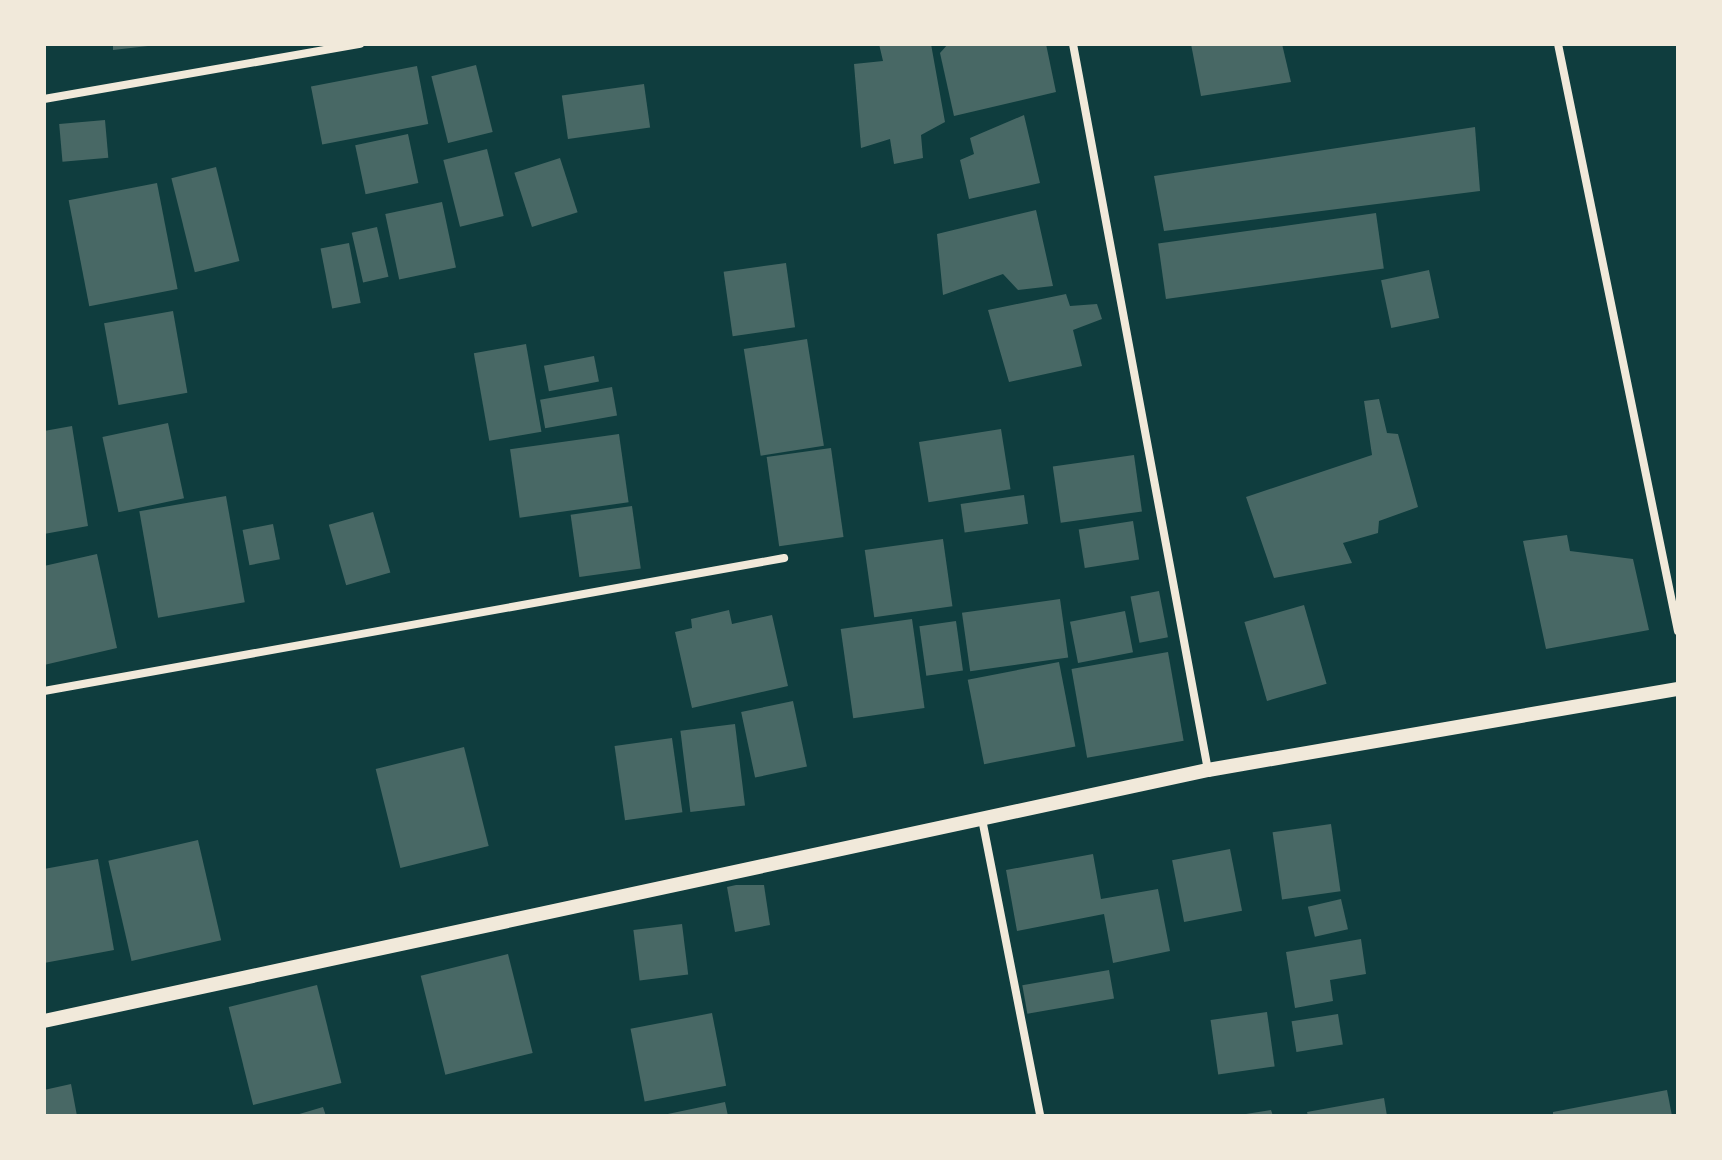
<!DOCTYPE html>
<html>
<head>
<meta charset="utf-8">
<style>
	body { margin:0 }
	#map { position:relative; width:1722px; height:1160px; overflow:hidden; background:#0f3d3e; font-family:Commissioner,sans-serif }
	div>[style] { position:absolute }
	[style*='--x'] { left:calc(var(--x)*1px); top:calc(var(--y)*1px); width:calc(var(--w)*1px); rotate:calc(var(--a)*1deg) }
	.building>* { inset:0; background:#486865; transform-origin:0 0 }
	.minor>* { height:8px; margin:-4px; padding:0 4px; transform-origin:4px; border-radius:4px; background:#f1e9da }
	.tertiary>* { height:14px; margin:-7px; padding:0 7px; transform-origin:7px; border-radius:7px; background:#f1e9da }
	span { translate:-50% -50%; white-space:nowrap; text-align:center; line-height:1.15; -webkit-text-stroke:8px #f1e9da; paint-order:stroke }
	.frame { position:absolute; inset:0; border:46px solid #f1e9da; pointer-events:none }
</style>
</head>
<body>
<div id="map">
	<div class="building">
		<div style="clip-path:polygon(113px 44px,148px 44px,148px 46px,113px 50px)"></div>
		<div style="clip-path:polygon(879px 44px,931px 44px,945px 122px,921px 135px,923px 158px,894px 164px,890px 139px,861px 148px,854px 64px,883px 61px)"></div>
		<div style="clip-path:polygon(948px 44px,1046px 44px,1056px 92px,954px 116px,940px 53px)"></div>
		<div style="clip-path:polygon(1191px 44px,1282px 44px,1291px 82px,1201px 96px)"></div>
		<div style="left:476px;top:65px;width:69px;height:46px;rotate:76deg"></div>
		<div style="left:417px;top:66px;width:59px;height:108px;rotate:79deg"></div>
		<div style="left:644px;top:84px;width:44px;height:83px;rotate:82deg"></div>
		<div style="clip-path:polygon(1024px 115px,1040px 183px,969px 199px,960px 160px,974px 154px,970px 138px)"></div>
		<div style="left:105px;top:120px;width:38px;height:46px;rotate:85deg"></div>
		<div style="clip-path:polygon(1475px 127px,1480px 191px,1164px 231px,1154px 176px)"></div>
		<div style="left:408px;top:134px;width:50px;height:54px;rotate:78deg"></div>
		<div style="left:487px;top:149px;width:69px;height:45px;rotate:76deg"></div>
		<div style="left:560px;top:158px;width:57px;height:48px;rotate:72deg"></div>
		<div style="left:216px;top:167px;width:97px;height:46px;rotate:76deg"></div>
		<div style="left:157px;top:183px;width:108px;height:90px;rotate:79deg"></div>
		<div style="left:442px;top:202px;width:67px;height:58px;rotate:78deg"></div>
		<div style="clip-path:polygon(1036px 210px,1053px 286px,1018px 290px,1003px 274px,943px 295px,937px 234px)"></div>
		<div style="left:1376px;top:213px;width:56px;height:220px;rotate:82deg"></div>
		<div style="left:377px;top:227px;width:51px;height:26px;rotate:77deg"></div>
		<div style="left:349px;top:243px;width:61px;height:29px;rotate:79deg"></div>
		<div style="left:786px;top:263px;width:65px;height:63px;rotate:82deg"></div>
		<div style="left:1429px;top:270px;width:49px;height:49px;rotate:78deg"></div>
		<div style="clip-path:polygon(1066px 294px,1070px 306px,1097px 304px,1102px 319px,1073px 330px,1082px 366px,1009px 382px,988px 310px)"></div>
		<div style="left:173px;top:311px;width:83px;height:70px;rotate:80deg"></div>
		<div style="left:807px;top:339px;width:108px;height:64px;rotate:81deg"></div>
		<div style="left:526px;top:344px;width:89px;height:53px;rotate:80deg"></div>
		<div style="left:594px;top:356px;width:26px;height:51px;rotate:79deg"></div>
		<div style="left:612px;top:387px;width:29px;height:73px;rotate:80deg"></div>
		<div style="clip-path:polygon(1379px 399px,1387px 433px,1398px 434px,1418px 507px,1379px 521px,1378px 533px,1343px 543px,1352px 563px,1274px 578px,1246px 497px,1372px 455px,1364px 401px)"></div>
		<div style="left:168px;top:423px;width:77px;height:67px;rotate:78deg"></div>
		<div style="clip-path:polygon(72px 426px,88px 526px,44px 534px,44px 431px)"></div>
		<div style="left:1001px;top:429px;width:61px;height:83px;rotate:81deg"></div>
		<div style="left:619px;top:434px;width:69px;height:110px;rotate:82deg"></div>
		<div style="left:831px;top:448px;width:90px;height:65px;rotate:82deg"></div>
		<div style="left:1134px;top:455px;width:57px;height:82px;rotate:82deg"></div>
		<div style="left:1024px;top:495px;width:29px;height:64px;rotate:82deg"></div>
		<div style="left:226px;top:496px;width:108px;height:88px;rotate:80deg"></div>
		<div style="left:632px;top:506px;width:63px;height:62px;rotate:82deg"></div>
		<div style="left:373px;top:512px;width:63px;height:46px;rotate:74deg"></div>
		<div style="left:1133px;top:521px;width:39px;height:55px;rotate:81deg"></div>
		<div style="left:273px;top:524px;width:36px;height:31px;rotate:79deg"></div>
		<div style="clip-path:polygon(1567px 535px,1570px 551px,1633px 559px,1649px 630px,1546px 649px,1523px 541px)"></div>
		<div style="left:943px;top:539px;width:68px;height:79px;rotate:82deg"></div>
		<div style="clip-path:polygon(97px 554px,117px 648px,44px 665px,44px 566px)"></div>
		<div style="left:1159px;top:591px;width:47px;height:29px;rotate:79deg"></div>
		<div style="left:1060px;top:599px;width:59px;height:99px;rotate:82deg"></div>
		<div style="left:1304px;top:605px;width:82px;height:62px;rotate:74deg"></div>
		<div style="clip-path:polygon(729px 610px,732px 624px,772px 615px,788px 686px,692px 708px,675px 632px,692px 628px,691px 619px)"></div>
		<div style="left:1125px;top:611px;width:42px;height:56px;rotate:79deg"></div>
		<div style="left:912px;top:619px;width:90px;height:72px;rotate:82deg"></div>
		<div style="left:956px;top:621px;width:50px;height:37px;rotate:82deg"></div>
		<div style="left:1168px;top:652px;width:90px;height:98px;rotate:80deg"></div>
		<div style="left:1059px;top:662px;width:86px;height:93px;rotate:79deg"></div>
		<div style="left:793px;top:701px;width:67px;height:53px;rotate:78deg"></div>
		<div style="left:735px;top:724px;width:82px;height:55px;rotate:83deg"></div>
		<div style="left:672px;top:738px;width:75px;height:58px;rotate:82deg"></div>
		<div style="left:464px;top:747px;width:102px;height:91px;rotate:76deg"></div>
		<div style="left:1331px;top:824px;width:68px;height:59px;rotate:82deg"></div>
		<div style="left:198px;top:840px;width:103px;height:92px;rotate:77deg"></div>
		<div style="left:1230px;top:849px;width:63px;height:59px;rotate:79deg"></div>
		<div style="clip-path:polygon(1093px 854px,1101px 899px,1158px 889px,1170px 951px,1113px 963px,1104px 914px,1017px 931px,1006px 870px)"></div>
		<div style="clip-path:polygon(98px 859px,114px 950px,44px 963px,44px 869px)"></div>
		<div style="clip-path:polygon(736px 885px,764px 885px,770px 925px,735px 932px,727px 887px)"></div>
		<div style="left:1341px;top:899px;width:31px;height:34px;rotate:77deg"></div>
		<div style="left:682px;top:924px;width:51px;height:49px;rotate:83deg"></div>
		<div style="clip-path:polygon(1361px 939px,1366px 974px,1330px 980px,1333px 1001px,1295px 1008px,1286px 952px)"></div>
		<div style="left:508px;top:954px;width:102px;height:90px;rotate:76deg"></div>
		<div style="left:1109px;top:970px;width:29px;height:88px;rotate:80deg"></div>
		<div style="left:317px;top:985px;width:101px;height:91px;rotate:76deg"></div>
		<div style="left:1267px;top:1012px;width:55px;height:57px;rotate:82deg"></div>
		<div style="left:712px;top:1013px;width:74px;height:83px;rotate:79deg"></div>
		<div style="left:1338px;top:1014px;width:31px;height:47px;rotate:81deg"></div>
		<div style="clip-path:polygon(71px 1084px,77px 1116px,44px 1116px,44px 1090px)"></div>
		<div style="clip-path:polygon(1667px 1090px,1672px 1116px,1553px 1116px,1553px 1112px)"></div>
		<div style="clip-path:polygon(1384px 1098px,1387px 1116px,1308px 1116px,1307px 1112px)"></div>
		<div style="clip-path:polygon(725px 1102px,728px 1116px,664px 1116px,663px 1115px)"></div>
		<div style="clip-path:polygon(323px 1107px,326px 1116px,296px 1116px,296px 1115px)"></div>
		<div style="clip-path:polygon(1271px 1110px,1273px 1116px,1246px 1116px,1246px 1114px)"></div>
	</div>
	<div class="minor">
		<div style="--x:1073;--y:44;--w:738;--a:79.47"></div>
		<div style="--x:1558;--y:44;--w:599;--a:78.45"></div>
		<div style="--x:44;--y:99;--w:321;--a:-9.9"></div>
		<div style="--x:44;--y:691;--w:752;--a:-10.19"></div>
		<div style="--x:982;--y:819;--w:303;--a:78.9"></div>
	</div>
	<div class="tertiary">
		<div style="--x:44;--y:1021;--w:1191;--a:-12.17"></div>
		<div style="--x:1208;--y:770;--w:477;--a:-9.8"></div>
	</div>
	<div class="frame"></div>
</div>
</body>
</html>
